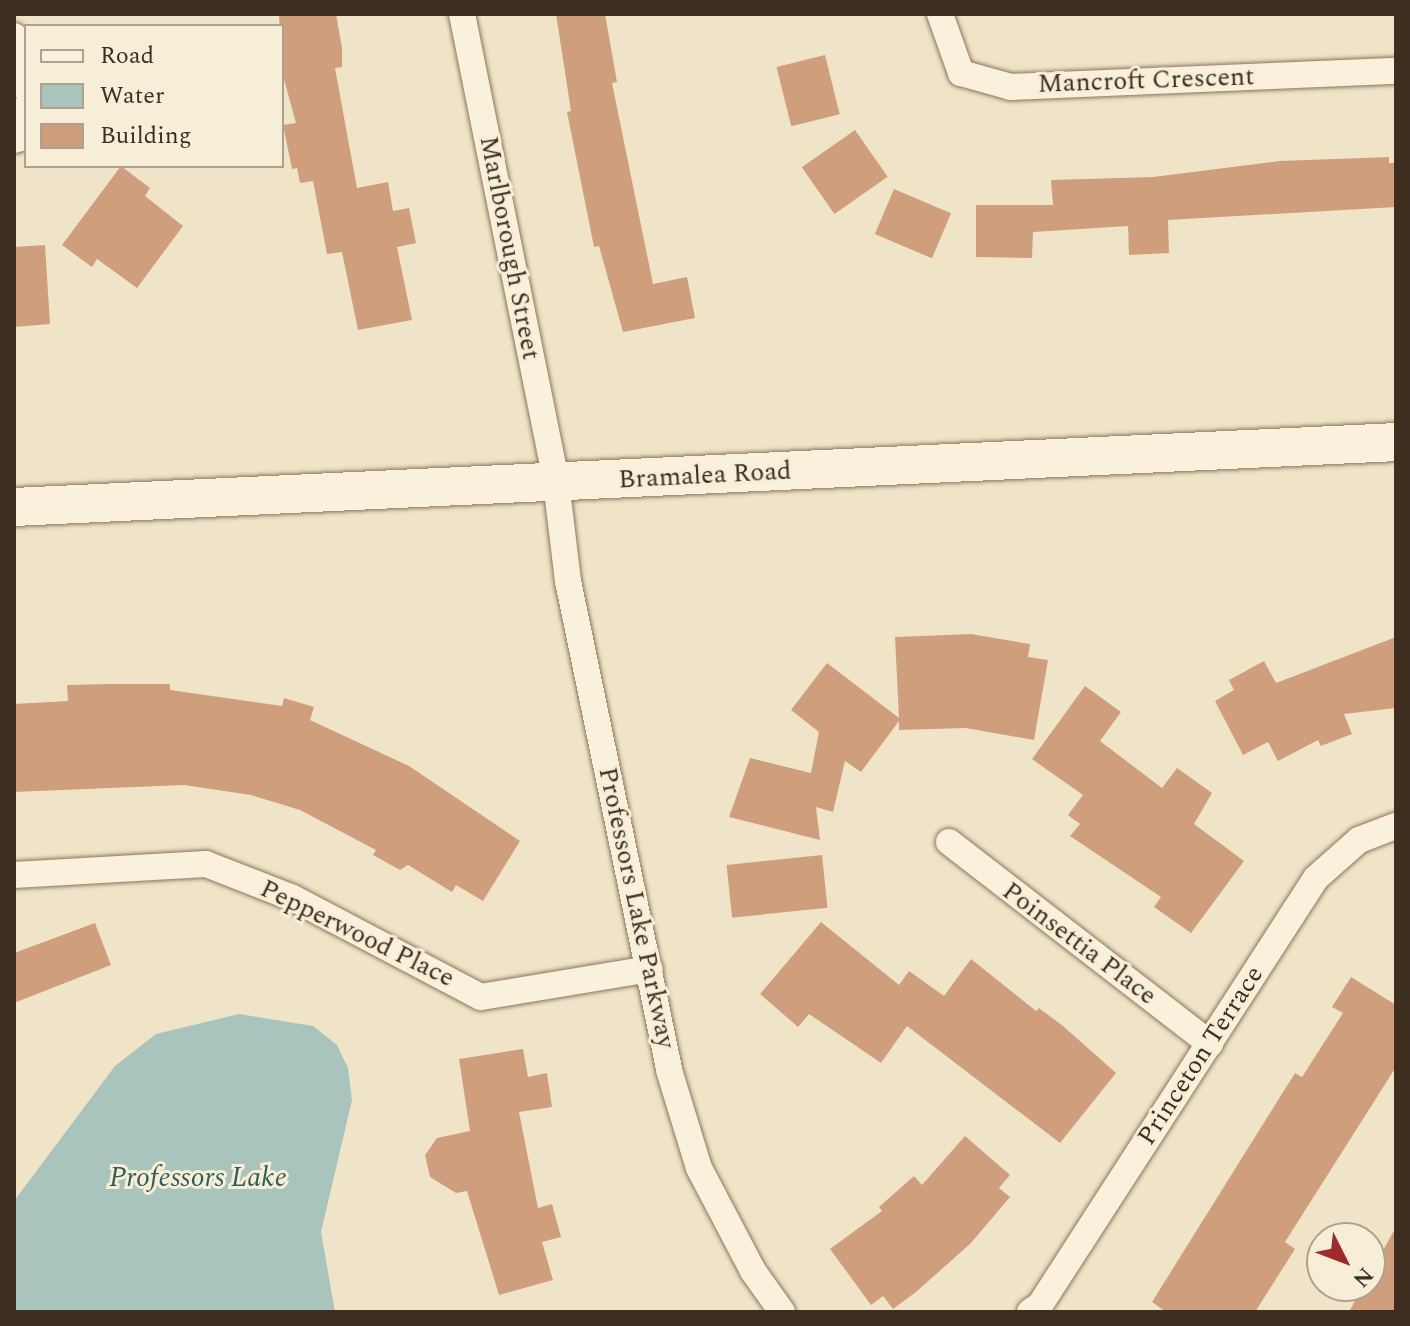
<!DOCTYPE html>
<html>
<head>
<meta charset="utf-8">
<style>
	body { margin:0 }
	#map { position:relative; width:1410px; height:1326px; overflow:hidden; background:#f0e4c8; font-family:Spectral,serif }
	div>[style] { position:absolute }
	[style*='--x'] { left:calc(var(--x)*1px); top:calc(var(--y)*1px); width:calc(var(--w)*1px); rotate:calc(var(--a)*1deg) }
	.water>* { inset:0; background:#a9c4bc }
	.building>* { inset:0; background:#cf9f7d; transform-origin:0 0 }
	.roads { filter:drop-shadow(0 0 2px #8d765c) drop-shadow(0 0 2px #8d765c) }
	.street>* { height:26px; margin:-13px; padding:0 13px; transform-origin:13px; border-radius:13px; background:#faf1dc }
	.secondary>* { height:38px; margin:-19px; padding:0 19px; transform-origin:19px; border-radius:19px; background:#faf1dc }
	span { translate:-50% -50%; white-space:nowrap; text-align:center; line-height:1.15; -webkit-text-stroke:6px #f7eed8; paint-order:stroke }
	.street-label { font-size:26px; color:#3d2e20 }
	.water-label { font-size:28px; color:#2f5d5a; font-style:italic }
	.frame { position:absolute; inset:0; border:16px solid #3d2e20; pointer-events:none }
	.legend { position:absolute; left:24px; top:24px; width:260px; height:144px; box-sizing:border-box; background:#f7eed8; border:2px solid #ada18e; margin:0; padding:10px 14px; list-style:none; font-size:24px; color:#3d2e20 }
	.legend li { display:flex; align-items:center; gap:16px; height:40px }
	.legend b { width:40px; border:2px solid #ada18e }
	.north { position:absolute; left:1306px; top:1222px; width:80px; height:80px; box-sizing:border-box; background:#f7eed8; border:2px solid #ada18e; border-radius:50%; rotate:132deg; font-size:22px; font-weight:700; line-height:32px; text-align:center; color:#3d2e20 }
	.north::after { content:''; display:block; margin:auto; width:28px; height:36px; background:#9e2a2b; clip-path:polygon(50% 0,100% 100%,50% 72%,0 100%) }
</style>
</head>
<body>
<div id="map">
	<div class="water">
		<div style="clip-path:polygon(239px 1014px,313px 1026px,337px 1045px,348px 1068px,352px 1100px,321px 1232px,335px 1312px,14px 1312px,14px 1201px,115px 1066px,156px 1034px)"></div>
	</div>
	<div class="building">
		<div style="clip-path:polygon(279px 14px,336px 14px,342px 48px,342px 67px,335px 68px,357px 188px,388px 182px,393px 211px,409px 208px,416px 243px,397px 247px,412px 320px,358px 330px,342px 252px,327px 254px,313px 181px,300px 183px,297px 168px,292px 169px,283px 125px,296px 123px,282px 72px)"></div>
		<div style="clip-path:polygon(556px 14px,605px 14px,617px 82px,612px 83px,653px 284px,687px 277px,695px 318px,623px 332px,599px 246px,594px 247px,567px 112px,571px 111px)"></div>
		<div style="left:825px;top:55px;width:61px;height:50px;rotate:76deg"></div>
		<div style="left:855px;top:130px;width:57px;height:65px;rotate:55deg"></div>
		<div style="clip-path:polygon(1389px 157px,1389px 163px,1396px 163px,1396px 207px,1168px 220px,1169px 253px,1129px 255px,1128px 226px,1033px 232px,1032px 258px,976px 257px,976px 205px,1053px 205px,1051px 180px,1153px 177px,1280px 161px)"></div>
		<div style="clip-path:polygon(121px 166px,150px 188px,145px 196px,183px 226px,137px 288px,97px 259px,92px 267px,62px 245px)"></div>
		<div style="left:894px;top:189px;width:62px;height:49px;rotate:23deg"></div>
		<div style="clip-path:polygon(45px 245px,50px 324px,14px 327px,14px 247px)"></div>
		<div style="clip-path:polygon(971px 634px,1030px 644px,1028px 657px,1048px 660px,1034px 740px,966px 728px,899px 730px,899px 721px,861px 772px,845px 761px,833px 812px,816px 807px,820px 840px,729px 817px,750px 758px,811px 773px,819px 732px,791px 710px,827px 663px,899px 718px,895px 637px)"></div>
		<div style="clip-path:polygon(1396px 637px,1396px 708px,1344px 714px,1352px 734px,1321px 746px,1318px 740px,1278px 761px,1268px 742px,1243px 755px,1215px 701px,1234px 690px,1229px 680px,1264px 661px,1276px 683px)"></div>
		<div style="clip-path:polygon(109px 684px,170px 684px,170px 690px,282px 706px,284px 698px,314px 707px,310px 720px,409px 766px,520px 841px,483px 901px,456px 885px,452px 892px,408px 865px,400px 870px,373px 855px,376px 850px,300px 810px,251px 795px,184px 785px,14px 792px,14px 704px,68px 701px,67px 685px)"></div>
		<div style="clip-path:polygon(1085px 686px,1121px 712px,1100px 741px,1162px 788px,1177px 768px,1212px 793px,1194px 824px,1244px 861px,1191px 933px,1154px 907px,1161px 897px,1070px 836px,1080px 824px,1068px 815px,1083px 795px,1032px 759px)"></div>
		<div style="left:822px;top:855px;width:53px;height:96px;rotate:84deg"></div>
		<div style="clip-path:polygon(821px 922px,899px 985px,909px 971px,944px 996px,971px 959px,1036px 1011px,1039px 1008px,1063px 1026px,1116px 1073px,1060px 1143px,907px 1026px,881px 1063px,809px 1014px,798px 1027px,760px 994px)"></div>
		<div style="clip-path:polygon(95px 923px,111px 965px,14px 1003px,14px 953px)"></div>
		<div style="clip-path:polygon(1351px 977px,1396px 1005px,1396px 1067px,1285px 1242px,1295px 1249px,1255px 1312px,1166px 1312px,1152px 1302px,1295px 1073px,1302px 1077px,1343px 1013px,1332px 1007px)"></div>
		<div style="clip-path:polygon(523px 1049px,528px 1077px,547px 1073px,552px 1107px,519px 1112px,538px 1208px,552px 1204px,561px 1237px,542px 1242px,553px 1280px,499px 1295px,467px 1191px,456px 1193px,430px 1177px,425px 1155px,437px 1138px,470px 1131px,459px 1059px)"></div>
		<div style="clip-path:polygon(965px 1136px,1010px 1175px,999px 1188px,1010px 1197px,971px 1243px,916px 1292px,893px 1309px,883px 1296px,871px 1305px,830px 1249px,882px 1211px,879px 1207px,914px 1176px,922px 1185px)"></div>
		<div style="clip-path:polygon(1396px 1227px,1396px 1312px,1349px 1312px,1363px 1286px,1370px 1286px,1370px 1274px)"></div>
	</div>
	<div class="roads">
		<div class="street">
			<div style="--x:462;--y:14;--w:477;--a:78.6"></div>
			<div style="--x:556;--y:482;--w:100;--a:83.1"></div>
			<div style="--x:568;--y:581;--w:499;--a:78.3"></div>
			<div style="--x:669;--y:1070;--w:102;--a:73"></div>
			<div style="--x:699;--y:1168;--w:116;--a:62.3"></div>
			<div style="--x:753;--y:1271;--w:50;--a:54.7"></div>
			<div style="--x:940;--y:14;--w:63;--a:70.4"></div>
			<div style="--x:961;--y:73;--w:52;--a:15.6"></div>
			<div style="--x:1011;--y:87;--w:385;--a:-2.4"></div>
			<div style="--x:14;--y:36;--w:54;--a:77.2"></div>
			<div style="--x:14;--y:140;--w:7;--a:-16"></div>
			<div style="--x:21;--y:138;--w:31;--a:-81"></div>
			<div style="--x:949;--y:842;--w:330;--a:37.7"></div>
			<div style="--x:14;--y:875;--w:192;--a:-3.3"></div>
			<div style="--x:206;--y:864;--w:93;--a:21.3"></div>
			<div style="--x:293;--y:898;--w:212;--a:27.8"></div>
			<div style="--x:481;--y:997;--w:171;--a:-9.4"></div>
			<div style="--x:1030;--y:1312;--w:12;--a:-35"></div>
			<div style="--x:1040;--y:1305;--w:508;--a:-57.12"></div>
			<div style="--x:1316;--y:878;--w:57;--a:-41.5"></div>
			<div style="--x:1359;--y:840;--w:40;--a:-21"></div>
		</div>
		<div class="secondary">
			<div style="--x:14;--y:507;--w:1384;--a:-2.69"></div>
		</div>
	</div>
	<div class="street-label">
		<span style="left:1146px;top:81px;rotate:-2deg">Mancroft Crescent</span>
		<span style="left:509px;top:248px;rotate:79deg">Marlborough Street</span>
		<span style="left:705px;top:476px;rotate:-3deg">Bramalea Road</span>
		<span style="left:636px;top:908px;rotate:78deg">Professors Lake Parkway</span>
		<span style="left:357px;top:934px;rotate:26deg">Pepperwood Place</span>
		<span style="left:1079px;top:944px;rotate:37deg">Poinsettia Place</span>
		<span style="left:1201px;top:1056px;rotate:-57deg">Princeton Terrace</span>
	</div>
	<div class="water-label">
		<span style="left:198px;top:1178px">Professors Lake</span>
	</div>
	<div class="frame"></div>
	<ul class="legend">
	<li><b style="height:10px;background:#faf1dc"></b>Road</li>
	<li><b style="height:22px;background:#a9c4bc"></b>Water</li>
	<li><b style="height:22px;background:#cf9f7d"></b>Building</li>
	</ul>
	<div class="north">N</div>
</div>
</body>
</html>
